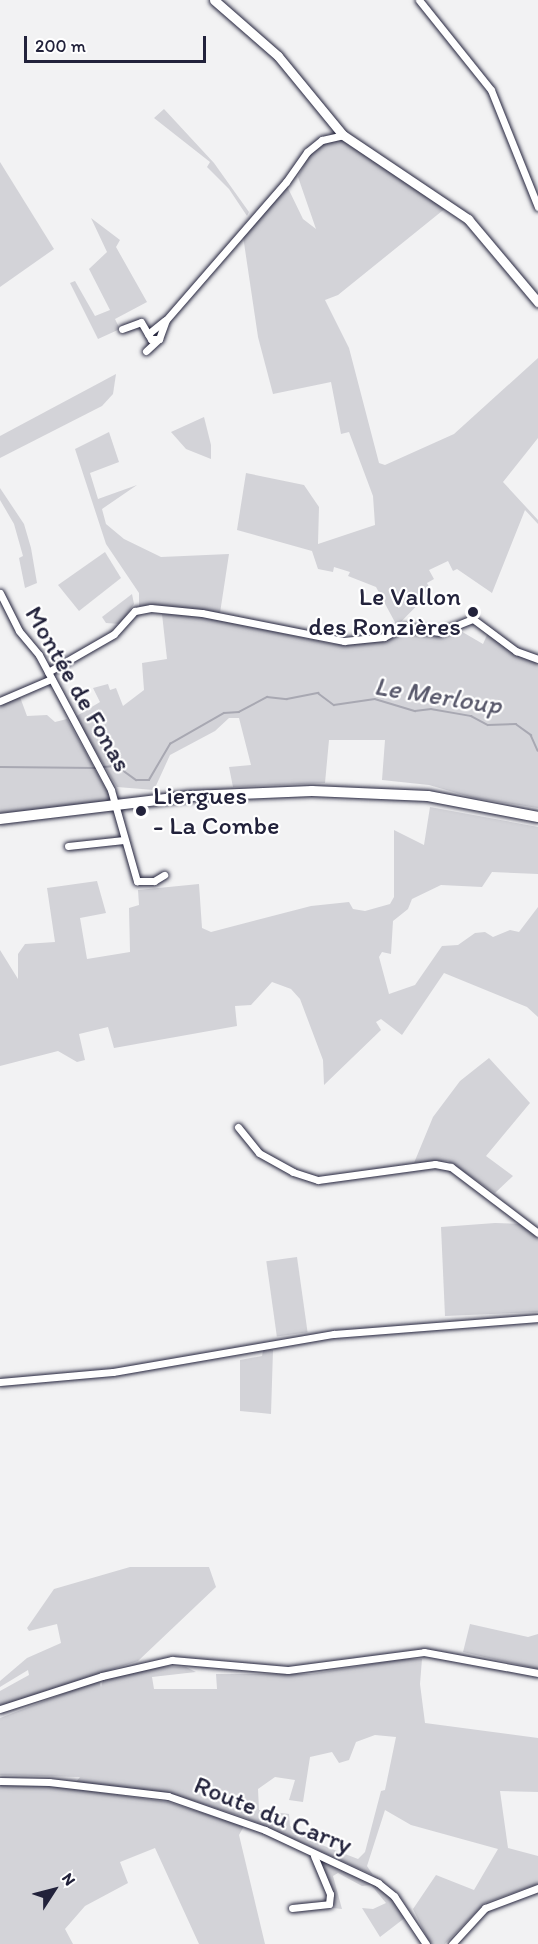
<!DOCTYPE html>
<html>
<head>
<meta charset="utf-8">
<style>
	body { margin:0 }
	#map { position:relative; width:538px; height:1944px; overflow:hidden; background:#f2f2f3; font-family:Itim,sans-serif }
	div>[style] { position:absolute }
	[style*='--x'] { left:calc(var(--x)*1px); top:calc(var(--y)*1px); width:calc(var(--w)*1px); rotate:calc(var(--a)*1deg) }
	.green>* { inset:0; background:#d3d3d8; transform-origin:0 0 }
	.stream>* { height:1.5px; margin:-0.75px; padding:0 0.75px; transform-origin:0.75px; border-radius:0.75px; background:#a8a8b2 }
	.roads { filter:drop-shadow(0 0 2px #22223b) drop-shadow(0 0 2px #22223b) }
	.minor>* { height:7px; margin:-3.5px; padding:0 3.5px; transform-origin:3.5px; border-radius:3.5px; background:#fff }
	.tertiary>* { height:9px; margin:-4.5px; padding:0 4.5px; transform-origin:4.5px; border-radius:4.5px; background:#fff }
	.primary>* { height:10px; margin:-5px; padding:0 5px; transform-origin:5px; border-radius:5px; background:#fff }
	.dots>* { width:16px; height:16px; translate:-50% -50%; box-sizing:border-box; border:3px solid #fff; border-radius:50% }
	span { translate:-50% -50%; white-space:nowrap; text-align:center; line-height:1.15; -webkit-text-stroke:4.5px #fff; paint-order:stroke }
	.poi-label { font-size:26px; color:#22223b }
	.right { translate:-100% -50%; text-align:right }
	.left { translate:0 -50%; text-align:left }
	.street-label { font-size:26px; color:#22223b }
	.water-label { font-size:27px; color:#58586b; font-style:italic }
	.north { position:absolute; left:24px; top:1860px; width:60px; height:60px; -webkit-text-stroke:4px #fff; paint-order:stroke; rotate:54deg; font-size:16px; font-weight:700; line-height:24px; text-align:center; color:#22223b }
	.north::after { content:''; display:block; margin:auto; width:21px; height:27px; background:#22223b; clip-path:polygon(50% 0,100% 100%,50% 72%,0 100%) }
	.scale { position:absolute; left:24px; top:36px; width:182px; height:27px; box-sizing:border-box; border:3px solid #22223b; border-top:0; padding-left:8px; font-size:18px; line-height:21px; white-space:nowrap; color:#22223b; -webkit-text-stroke:4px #fff; paint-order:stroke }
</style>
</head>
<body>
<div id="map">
	<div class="green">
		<div style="clip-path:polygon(164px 109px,214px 163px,249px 212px,247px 216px,229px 189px,207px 167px,210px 162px,154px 118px)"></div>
		<div style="clip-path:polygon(343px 140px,447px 207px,338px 295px,325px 300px,349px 348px,379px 463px,385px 465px,454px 434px,538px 358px,538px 438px,503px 482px,538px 520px,538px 524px,525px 510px,492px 593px,457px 569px,453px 571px,448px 561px,429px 570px,434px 579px,427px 583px,431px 591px,397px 626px,376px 587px,348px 576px,350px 572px,334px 567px,333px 572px,318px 569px,312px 551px,237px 530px,246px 473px,304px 485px,319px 507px,318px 544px,375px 525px,373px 496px,349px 432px,341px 434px,331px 382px,273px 394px,258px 337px,243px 236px,287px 186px,303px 219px,316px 229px,298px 177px,310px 153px,326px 142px)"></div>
		<div style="clip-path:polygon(0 162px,54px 249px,0 287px)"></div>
		<div style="clip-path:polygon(91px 218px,120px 240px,116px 247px,147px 302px,115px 319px,120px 329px,98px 339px,70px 283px,75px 281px,95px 316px,110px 310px,89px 269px,107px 252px)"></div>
		<div style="clip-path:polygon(116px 374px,113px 394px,102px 406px,0 458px,0 436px)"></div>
		<div style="clip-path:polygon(204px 417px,211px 445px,211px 459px,186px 449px,171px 432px)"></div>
		<div style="clip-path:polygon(109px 432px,119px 462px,90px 473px,98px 499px,137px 485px,102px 509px,106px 524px,124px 539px,161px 557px,229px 554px,220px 613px,139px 606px,139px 593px,106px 544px,75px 449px)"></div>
		<div style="clip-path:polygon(0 488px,24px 524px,31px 548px,37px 583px,25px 588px,19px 558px,23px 556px,14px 524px,0 500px)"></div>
		<div style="clip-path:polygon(105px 552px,121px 578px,79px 611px,58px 585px)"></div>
		<div style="clip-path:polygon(132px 594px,134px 604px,120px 624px,106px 623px,102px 617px)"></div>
		<div style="clip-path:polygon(162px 614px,194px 615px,333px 644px,376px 641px,405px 630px,437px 636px,459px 630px,483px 644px,487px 635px,491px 635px,509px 650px,538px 663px,538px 808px,474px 798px,429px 785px,382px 780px,385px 740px,329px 740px,325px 783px,233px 787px,229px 767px,251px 765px,239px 718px,229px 718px,215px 731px,170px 755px,154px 790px,117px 787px,75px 717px,100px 702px,93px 688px,108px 684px,110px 690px,116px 688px,123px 706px,144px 690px,142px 663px,167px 659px)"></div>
		<div style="clip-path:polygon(20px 697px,27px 716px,47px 715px,55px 722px,67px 719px,111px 798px,107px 804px,0 813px,0 705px)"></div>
		<div style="clip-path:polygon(430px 807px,538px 827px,538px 874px,492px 872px,482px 887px,441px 885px,412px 899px,408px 909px,393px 921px,391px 954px,382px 952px,379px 957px,389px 994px,415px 985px,442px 946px,458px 945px,475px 933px,485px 932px,493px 937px,510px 930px,519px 932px,538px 907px,538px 1017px,527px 1007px,444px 973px,402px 1035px,381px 1019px,376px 1022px,381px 1030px,324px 1085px,323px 1060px,300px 999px,291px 989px,272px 982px,251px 1005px,235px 1006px,237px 1026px,114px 1048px,108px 1027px,79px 1034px,85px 1060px,77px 1062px,58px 1051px,0 1066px,0 950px,18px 979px,18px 954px,25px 944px,55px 942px,47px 888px,97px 881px,106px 913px,80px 918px,87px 959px,130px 952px,129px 908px,139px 905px,138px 890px,199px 884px,202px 928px,211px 932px,311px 906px,349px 902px,353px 909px,365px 911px,390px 904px,394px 897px,394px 830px,424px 845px)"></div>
		<div style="clip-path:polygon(489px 1058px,530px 1103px,486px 1156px,513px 1176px,495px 1193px,448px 1161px,414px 1163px,433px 1117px,460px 1081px)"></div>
		<div style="clip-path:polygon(495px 1223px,524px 1224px,538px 1237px,538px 1312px,445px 1316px,441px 1227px)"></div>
		<div style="left:297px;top:1257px;width:76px;height:31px;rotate:82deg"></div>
		<div style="clip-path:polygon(263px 1350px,273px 1350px,271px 1414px,240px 1411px,240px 1360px,262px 1356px)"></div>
		<div style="clip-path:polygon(130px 1567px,209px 1567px,216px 1587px,138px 1661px,0 1706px,0 1691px,29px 1675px,28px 1670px,0 1687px,0 1681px,27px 1658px,61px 1643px,57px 1624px,29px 1631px,27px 1628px,54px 1589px)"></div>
		<div style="clip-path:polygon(470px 1624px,528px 1637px,538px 1634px,538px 1669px,463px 1652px)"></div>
		<div style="clip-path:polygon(evenodd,403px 1659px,422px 1659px,420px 1684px,425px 1723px,538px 1738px,538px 1792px,500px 1791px,508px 1848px,538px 1856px,538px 1884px,485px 1903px,445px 1944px,430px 1944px,413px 1909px,436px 1875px,474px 1890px,498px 1849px,411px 1825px,385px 1810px,367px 1866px,373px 1875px,246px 1818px,172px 1794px,76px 1782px,80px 1777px,0 1775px,0 1718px,99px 1680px,101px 1687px,103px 1680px,155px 1666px,186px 1667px,196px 1672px,152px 1677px,154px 1689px,217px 1689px,216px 1674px,311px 1674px,403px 1659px,375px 1735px,396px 1737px,385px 1790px,381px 1791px,365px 1852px,358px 1859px,319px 1844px,320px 1834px,314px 1832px,309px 1837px,290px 1826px,289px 1814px,259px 1810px,258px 1789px,275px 1777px,295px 1780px,289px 1800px,303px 1802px,310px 1757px,332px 1752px,339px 1763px,349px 1760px,356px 1742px,375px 1735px)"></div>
		<div style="clip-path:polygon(25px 1782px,168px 1802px,244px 1826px,239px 1835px,265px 1944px,199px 1944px,155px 1848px,120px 1862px,128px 1883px,85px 1906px,65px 1929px,73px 1944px,0 1944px,0 1785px)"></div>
		<div style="clip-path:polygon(322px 1861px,380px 1886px,394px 1899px,406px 1917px,380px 1937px,362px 1908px,373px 1909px,386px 1903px,371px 1885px,362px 1886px,338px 1873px,333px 1876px,342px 1909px,333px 1908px,333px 1892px,319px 1862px)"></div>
	</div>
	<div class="stream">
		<div style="--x:0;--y:767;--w:97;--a:0.6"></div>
		<div style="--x:102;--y:767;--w:15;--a:-4"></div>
		<div style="--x:117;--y:766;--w:24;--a:36"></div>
		<div style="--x:136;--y:780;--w:13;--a:0"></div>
		<div style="--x:149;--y:780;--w:42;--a:-59.7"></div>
		<div style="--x:170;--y:744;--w:62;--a:-29.9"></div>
		<div style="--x:224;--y:713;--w:15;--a:-4"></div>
		<div style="--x:239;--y:712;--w:32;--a:-28"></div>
		<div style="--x:267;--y:697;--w:20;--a:6"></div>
		<div style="--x:287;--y:699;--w:32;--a:-11"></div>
		<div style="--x:318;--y:693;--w:20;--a:37"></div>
		<div style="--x:334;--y:705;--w:41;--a:-8.3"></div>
		<div style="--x:375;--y:699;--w:42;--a:16.7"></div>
		<div style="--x:415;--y:711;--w:16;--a:-7"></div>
		<div style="--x:431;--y:709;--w:41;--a:9.9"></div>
		<div style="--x:471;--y:716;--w:19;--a:28"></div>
		<div style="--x:488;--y:725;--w:28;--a:-2"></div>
		<div style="--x:516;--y:724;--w:19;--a:36"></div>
		<div style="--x:531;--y:735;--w:17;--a:66"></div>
	</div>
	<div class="roads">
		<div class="minor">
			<div style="--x:419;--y:0;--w:115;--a:51.3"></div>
			<div style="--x:491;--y:90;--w:126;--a:68.1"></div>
			<div style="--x:122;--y:329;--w:20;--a:-20"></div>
			<div style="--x:141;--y:322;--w:20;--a:60"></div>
			<div style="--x:151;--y:339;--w:8;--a:0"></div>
			<div style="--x:148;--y:334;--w:21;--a:-39"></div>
			<div style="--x:146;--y:351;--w:18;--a:-43"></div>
			<div style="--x:159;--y:339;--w:20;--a:-70"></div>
			<div style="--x:166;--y:320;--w:183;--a:-49"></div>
			<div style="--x:286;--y:182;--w:37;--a:-55"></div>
			<div style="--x:307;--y:152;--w:19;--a:-39"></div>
			<div style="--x:322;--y:140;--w:22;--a:-13"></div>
			<div style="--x:0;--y:593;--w:42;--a:63.4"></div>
			<div style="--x:19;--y:631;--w:31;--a:50"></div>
			<div style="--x:39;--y:655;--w:153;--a:61.9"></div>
			<div style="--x:111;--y:790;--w:95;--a:74.1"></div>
			<div style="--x:137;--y:881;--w:17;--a:0"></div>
			<div style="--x:154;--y:881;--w:12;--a:-31"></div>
			<div style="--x:48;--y:672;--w:76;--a:-29.9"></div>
			<div style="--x:114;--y:634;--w:31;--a:-48"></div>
			<div style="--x:135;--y:611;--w:16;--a:-11"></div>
			<div style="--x:151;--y:608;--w:51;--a:5.6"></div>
			<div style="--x:202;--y:613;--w:145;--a:11.2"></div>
			<div style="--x:344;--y:641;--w:40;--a:-5.7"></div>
			<div style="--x:384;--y:637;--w:21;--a:-28"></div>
			<div style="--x:403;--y:627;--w:37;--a:8"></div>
			<div style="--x:440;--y:632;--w:35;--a:-22"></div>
			<div style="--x:473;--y:619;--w:54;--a:36.7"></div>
			<div style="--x:516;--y:651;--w:23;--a:20"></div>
			<div style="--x:0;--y:701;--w:56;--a:-23.3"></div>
			<div style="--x:68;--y:846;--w:56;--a:-6.1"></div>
			<div style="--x:238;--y:1127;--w:33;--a:51"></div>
			<div style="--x:259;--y:1153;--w:39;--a:29"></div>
			<div style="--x:293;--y:1172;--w:26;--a:18"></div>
			<div style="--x:318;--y:1180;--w:118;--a:-7.8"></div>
			<div style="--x:435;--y:1164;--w:16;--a:11"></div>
			<div style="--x:451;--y:1167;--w:109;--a:37.2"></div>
			<div style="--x:0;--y:1382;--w:113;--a:-5.1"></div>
			<div style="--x:113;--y:1372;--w:224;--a:-9.8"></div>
			<div style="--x:334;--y:1334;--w:205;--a:-4.5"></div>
			<div style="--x:0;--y:1709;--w:107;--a:-17.9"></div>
			<div style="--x:102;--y:1676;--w:72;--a:-12.9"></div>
			<div style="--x:172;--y:1660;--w:116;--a:4.9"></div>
			<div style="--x:288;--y:1670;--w:137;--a:-7.5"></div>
			<div style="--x:424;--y:1652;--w:116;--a:10.4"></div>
			<div style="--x:0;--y:1781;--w:49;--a:1.2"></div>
			<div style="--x:49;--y:1782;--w:120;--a:6.7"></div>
			<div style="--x:168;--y:1796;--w:103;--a:19.3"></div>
			<div style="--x:265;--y:1830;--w:125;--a:25.1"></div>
			<div style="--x:378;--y:1883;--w:21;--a:39"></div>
			<div style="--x:394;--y:1896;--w:58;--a:56.3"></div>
			<div style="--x:292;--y:1908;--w:37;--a:-6"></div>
			<div style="--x:329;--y:1904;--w:10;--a:-84"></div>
			<div style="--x:330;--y:1894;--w:41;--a:-112.8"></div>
			<div style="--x:452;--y:1944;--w:49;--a:-47.5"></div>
			<div style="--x:485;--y:1908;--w:57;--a:-20.7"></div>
		</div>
		<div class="tertiary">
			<div style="--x:214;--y:0;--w:85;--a:41.2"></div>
			<div style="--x:278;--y:56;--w:102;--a:50.6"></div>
			<div style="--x:343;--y:135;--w:151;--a:33.9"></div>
			<div style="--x:468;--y:219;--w:109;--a:49.9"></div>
		</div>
		<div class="primary">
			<div style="--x:0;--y:819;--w:192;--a:-6.9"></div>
			<div style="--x:191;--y:796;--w:121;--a:-2.4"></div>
			<div style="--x:312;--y:791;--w:116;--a:2.5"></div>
			<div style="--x:428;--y:796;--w:112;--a:10.8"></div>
		</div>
	</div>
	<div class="dots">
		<div style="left:473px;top:612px;background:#22223b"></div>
		<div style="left:141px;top:811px;background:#22223b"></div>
	</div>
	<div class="poi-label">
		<span class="right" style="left:461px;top:612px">Le Vallon<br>des Ronzières</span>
		<span class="left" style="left:153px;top:811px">Liergues<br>- La Combe</span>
	</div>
	<div class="street-label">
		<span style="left:78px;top:689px;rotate:60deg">Montée de Fonas</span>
		<span style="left:273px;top:1815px;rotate:22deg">Route du Carry</span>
	</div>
	<div class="water-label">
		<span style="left:438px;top:695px;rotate:9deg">Le Merloup</span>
	</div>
	<div class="north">N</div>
	<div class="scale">200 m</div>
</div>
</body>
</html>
